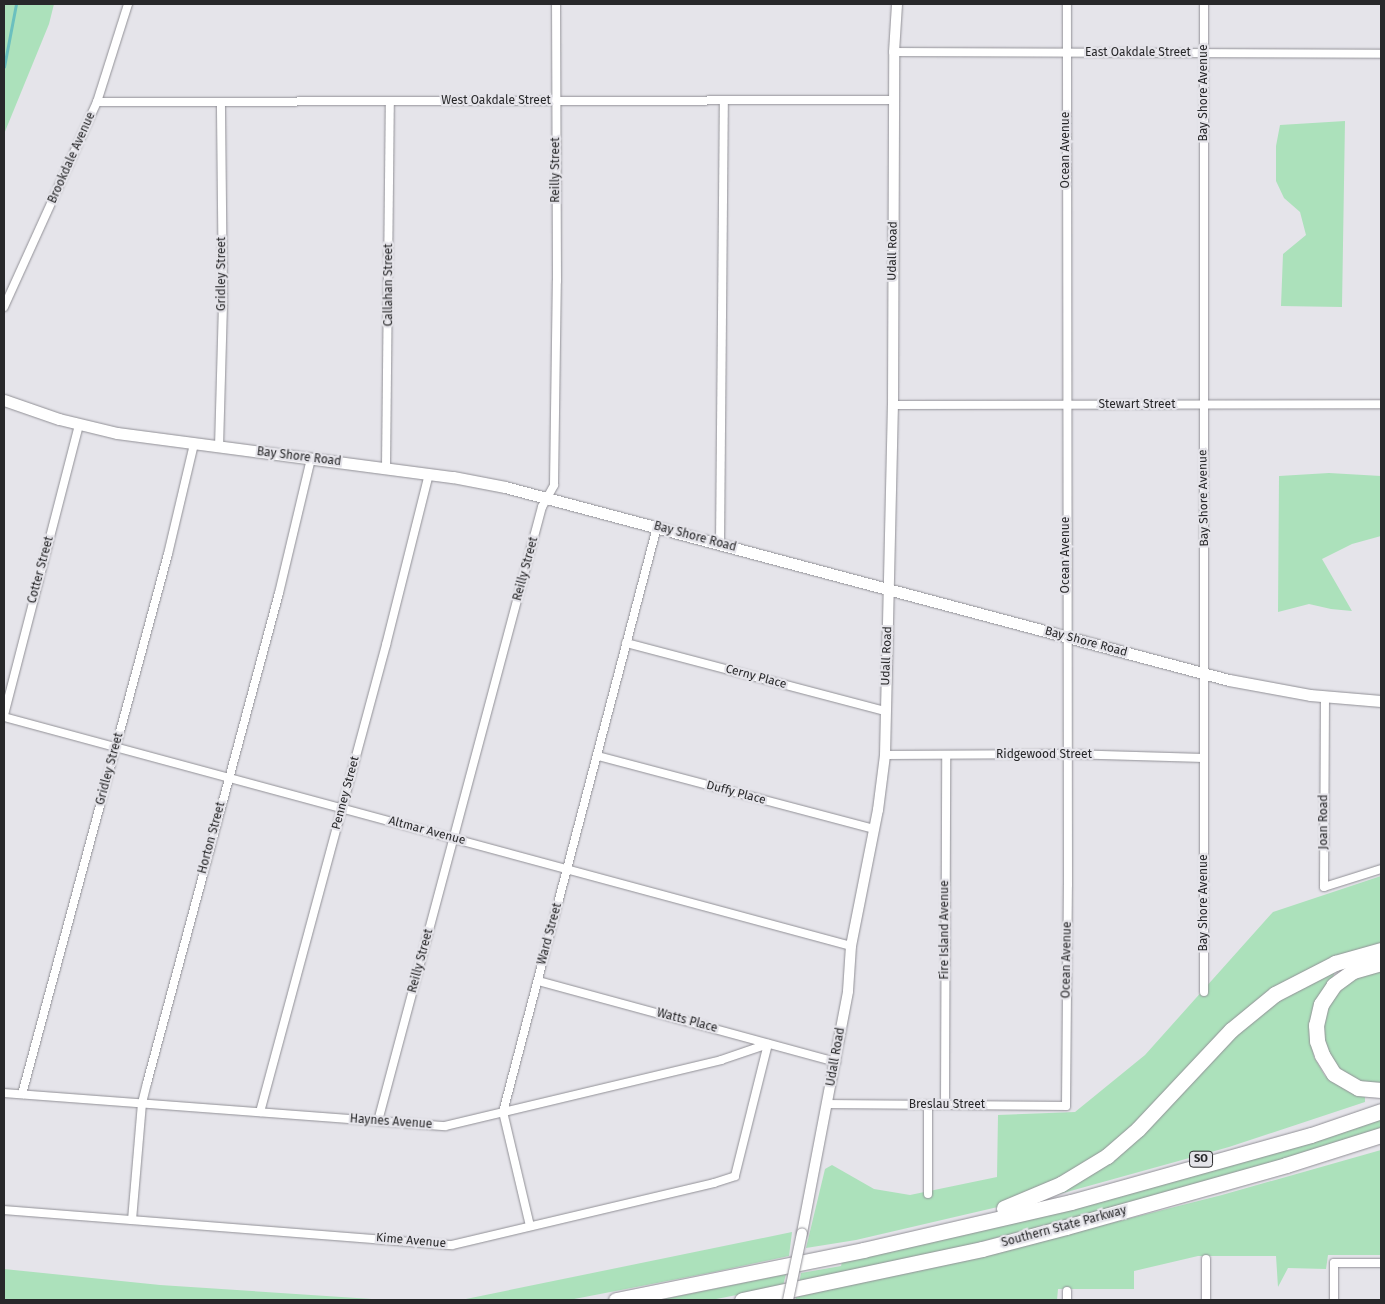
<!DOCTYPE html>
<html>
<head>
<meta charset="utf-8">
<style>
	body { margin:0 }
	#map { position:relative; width:1385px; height:1304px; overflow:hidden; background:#e5e4ea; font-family:"Fira Sans",sans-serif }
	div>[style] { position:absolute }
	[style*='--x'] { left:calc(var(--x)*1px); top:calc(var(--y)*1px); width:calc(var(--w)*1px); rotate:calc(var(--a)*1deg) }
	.green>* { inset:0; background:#ace1bb }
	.stream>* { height:2.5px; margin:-1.25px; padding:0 1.25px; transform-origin:1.25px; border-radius:1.25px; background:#6bc0bf }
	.roads { filter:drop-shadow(0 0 1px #919096) drop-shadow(0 0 1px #919096) }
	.minor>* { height:8px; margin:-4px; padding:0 4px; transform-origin:4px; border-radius:4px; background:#fff }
	.tertiary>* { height:10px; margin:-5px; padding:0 5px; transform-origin:5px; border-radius:5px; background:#fff }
	.secondary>* { height:11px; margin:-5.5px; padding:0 5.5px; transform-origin:5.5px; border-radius:5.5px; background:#fff }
	.motorway>* { height:15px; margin:-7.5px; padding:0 7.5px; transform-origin:7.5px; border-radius:7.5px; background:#fff }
	.bridges { filter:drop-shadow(0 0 1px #919096) drop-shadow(0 0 1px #919096) }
	.tertiary-bridge>* { height:10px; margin:-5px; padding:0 5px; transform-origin:5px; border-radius:5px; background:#fff }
	span { translate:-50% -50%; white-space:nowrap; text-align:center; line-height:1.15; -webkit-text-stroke:4.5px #e5e4ea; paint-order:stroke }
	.shield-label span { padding:1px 4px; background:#e5e4ea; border:1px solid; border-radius:4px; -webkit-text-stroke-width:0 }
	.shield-label { font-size:11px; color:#28282a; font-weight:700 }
	.street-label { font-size:12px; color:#28282a }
	.frame { position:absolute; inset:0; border:5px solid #28282a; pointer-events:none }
</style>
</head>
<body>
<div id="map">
	<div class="green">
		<div style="clip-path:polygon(4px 4px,54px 4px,49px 24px,4px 134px)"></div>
		<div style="clip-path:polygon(1345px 121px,1342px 307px,1281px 306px,1283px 254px,1306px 235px,1300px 212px,1284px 198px,1276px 181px,1276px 146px,1280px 125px)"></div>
		<div style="clip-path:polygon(1329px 473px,1381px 476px,1381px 536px,1352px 544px,1322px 559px,1352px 611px,1331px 609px,1309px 604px,1278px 612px,1279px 476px)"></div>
		<div style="clip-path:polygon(1381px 876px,1381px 947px,1299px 976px,1111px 1152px,1002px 1206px,856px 1240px,806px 1248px,825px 1169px,832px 1165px,874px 1189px,910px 1195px,997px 1177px,998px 1115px,1075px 1112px,1145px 1055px,1273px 912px)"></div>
		<div style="clip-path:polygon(1381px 968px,1381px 1088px,1348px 1081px,1327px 1062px,1320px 1036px,1324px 1008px,1341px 984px)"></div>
		<div style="clip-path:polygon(1335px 972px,1310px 1032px,1314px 1057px,1325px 1076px,1349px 1092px,1365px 1097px,1365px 1102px,1229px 1147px,1056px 1195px,1094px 1173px,1122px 1153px,1240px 1029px,1283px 997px,1315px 978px,1318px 981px)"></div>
		<div style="clip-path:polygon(1381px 1118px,1381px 1129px,1223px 1179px,969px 1245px,799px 1284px,801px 1273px,841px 1266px,842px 1262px,969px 1232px)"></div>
		<div style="clip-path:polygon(1381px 1150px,1381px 1255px,1328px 1255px,1326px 1269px,1288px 1268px,1278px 1287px,1276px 1256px,1198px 1256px,1134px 1271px,1134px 1289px,1058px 1289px,1057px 1300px,796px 1300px,796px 1297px,984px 1255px,1222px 1195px)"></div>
		<div style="clip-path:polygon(792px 1232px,789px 1256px,714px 1272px,569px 1300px,461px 1300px)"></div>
		<div style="clip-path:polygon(4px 1269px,160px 1285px,387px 1300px,4px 1300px)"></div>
		<div style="clip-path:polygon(786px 1274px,783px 1286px,711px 1300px,659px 1300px)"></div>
	</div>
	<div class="stream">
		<div style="--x:4;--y:67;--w:64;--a:-79.2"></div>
	</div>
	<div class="roads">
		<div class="minor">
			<div style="--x:894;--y:52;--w:487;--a:0.2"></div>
			<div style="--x:97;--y:102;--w:798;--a:-0.14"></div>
			<div style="--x:4;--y:307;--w:225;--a:-65.6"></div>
			<div style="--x:97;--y:102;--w:103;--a:-72.4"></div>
			<div style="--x:893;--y:405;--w:488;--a:-0.1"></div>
			<div style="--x:219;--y:447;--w:146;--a:-88.4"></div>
			<div style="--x:223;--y:301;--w:199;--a:-90.6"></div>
			<div style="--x:386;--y:468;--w:367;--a:-89.4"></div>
			<div style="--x:720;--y:544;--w:443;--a:-89.5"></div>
			<div style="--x:626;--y:643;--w:268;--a:14.7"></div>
			<div style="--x:1325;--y:697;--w:190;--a:90.3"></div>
			<div style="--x:1324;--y:887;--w:60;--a:-17.5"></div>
			<div style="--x:4;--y:715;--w:301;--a:-75.5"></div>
			<div style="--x:4;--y:717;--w:877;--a:15.13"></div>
			<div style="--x:885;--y:755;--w:182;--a:-0.3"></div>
			<div style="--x:1067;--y:754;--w:137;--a:1.7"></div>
			<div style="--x:598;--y:756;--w:285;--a:14.8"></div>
			<div style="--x:538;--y:981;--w:309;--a:15.2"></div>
			<div style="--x:1204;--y:992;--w:988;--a:-90"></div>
			<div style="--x:4;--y:1093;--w:442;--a:4.3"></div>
			<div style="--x:445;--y:1126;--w:284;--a:-13.4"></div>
			<div style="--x:721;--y:1060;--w:50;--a:-18.8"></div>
			<div style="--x:22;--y:1094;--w:559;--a:-74.87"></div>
			<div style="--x:168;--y:554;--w:113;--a:-76.7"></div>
			<div style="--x:828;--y:1104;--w:238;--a:0.5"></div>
			<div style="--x:1066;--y:1106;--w:221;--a:-89.5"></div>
			<div style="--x:1068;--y:885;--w:881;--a:-90.07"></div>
			<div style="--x:945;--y:1105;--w:350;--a:-89.8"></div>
			<div style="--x:260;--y:1112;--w:484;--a:-74.9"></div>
			<div style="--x:386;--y:645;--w:176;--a:-75.9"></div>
			<div style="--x:378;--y:1121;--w:636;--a:-75.05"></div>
			<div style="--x:542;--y:507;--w:25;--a:-61"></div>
			<div style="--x:554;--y:485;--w:204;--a:-89.2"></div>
			<div style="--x:557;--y:281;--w:277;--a:-90.2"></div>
			<div style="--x:928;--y:1194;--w:89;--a:-90"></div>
			<div style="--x:4;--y:1210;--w:449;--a:4.5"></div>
			<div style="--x:452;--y:1245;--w:269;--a:-13.3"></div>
			<div style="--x:714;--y:1183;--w:22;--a:-18"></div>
			<div style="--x:735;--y:1176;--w:136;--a:-76"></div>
			<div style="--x:132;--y:1220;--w:117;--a:-85.1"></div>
			<div style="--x:142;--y:1103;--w:21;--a:-76"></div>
			<div style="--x:147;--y:1083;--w:507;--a:-74.92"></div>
			<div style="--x:279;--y:593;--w:138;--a:-76.6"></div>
			<div style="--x:530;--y:1226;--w:117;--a:-103.3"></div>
			<div style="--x:503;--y:1112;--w:605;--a:-75.25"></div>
			<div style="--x:1206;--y:1259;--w:41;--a:90"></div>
			<div style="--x:1067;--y:1291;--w:9;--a:90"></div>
			<div style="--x:1334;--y:1300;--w:37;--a:-90"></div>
			<div style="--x:1334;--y:1263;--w:47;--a:0"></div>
		</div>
		<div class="tertiary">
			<div style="--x:802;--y:1233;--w:246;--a:-79.2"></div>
			<div style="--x:848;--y:991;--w:45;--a:-86.2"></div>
			<div style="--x:851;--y:946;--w:139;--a:-78.8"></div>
			<div style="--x:878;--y:810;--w:55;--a:-82.7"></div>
			<div style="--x:885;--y:755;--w:350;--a:-88.7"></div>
			<div style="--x:893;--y:405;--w:353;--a:-89.8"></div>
			<div style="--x:894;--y:52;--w:48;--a:-86.4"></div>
		</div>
		<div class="secondary">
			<div style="--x:4;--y:400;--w:58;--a:19.1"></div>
			<div style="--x:59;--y:419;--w:60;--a:13.6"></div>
			<div style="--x:117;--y:433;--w:339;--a:7.5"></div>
			<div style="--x:453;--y:477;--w:53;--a:10.9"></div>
			<div style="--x:505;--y:487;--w:749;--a:14.93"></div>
			<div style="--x:1229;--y:680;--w:82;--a:10.5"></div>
			<div style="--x:1310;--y:695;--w:71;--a:4.8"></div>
		</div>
		<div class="motorway">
			<div style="--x:1381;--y:963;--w:29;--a:164"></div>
			<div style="--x:1353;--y:971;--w:24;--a:144"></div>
			<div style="--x:1334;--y:985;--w:23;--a:124"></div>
			<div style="--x:1321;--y:1004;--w:22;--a:103"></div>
			<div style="--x:1316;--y:1025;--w:16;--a:86"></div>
			<div style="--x:1317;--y:1041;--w:15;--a:70"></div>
			<div style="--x:1322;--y:1055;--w:22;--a:58"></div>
			<div style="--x:1334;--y:1074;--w:28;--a:30"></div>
			<div style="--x:1358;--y:1088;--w:23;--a:5"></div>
			<div style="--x:1004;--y:1208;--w:62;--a:-22.8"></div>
			<div style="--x:1061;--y:1184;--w:54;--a:-31.3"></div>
			<div style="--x:1107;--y:1156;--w:41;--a:-41.1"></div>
			<div style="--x:1138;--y:1129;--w:136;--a:-46.8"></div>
			<div style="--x:1231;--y:1030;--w:57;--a:-39.3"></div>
			<div style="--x:1275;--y:994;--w:68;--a:-27.3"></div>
			<div style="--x:1335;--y:963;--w:48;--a:-15.8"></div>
			<div style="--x:616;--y:1300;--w:252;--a:-11.4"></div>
			<div style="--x:863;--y:1250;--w:213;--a:-13"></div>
			<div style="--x:1071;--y:1202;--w:249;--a:-15.6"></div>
			<div style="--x:1311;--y:1135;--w:74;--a:-18.9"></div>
			<div style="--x:742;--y:1300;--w:245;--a:-12"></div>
			<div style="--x:982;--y:1249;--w:87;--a:-14.7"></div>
			<div style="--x:1066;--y:1227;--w:229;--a:-15.7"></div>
			<div style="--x:1286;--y:1165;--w:100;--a:-17.5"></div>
		</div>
	</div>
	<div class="bridges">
		<div class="tertiary-bridge">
			<div style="--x:788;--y:1300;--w:68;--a:-78.2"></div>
		</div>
	</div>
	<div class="shield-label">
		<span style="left:1201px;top:1159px">SO</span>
	</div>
	<div class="street-label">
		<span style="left:1138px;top:53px">East Oakdale Street</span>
		<span style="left:1204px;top:93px;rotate:-90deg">Bay Shore Avenue</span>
		<span style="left:496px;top:101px">West Oakdale Street</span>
		<span style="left:1066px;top:150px;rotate:-90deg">Ocean Avenue</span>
		<span style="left:72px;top:158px;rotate:-66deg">Brookdale Avenue</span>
		<span style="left:556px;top:170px;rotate:-90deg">Reilly Street</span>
		<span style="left:893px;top:251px;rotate:-89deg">Udall Road</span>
		<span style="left:222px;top:274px;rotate:-90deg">Gridley Street</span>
		<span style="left:389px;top:285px;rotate:-90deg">Callahan Street</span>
		<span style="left:1137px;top:405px">Stewart Street</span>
		<span style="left:299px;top:457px;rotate:7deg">Bay Shore Road</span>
		<span style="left:1204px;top:498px;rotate:-91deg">Bay Shore Avenue</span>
		<span style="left:695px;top:537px;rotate:15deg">Bay Shore Road</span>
		<span style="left:1066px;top:555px;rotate:-90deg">Ocean Avenue</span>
		<span style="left:526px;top:569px;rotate:-75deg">Reilly Street</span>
		<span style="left:41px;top:570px;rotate:-75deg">Cotter Street</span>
		<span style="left:1086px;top:642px;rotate:15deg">Bay Shore Road</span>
		<span style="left:887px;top:656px;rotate:-88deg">Udall Road</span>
		<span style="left:756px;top:677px;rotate:15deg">Cerny Place</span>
		<span style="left:1044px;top:755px">Ridgewood Street</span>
		<span style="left:110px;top:769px;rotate:-75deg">Gridley Street</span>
		<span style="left:346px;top:793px;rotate:-75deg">Penney Street</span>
		<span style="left:736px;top:793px;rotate:15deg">Duffy Place</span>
		<span style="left:1324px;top:822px;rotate:-90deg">Joan Road</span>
		<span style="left:427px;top:831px;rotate:15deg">Altmar Avenue</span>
		<span style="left:212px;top:838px;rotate:-75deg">Horton Street</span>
		<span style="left:1204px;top:903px;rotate:-90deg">Bay Shore Avenue</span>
		<span style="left:945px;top:930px;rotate:-90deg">Fire Island Avenue</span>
		<span style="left:550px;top:934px;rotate:-75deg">Ward Street</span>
		<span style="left:1067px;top:960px;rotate:-89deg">Ocean Avenue</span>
		<span style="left:421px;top:961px;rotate:-75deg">Reilly Street</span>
		<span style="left:687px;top:1021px;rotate:15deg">Watts Place</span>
		<span style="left:836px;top:1057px;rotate:-80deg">Udall Road</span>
		<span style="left:947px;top:1105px">Breslau Street</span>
		<span style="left:391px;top:1122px;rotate:4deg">Haynes Avenue</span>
		<span style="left:1064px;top:1227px;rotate:-15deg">Southern State Parkway</span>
		<span style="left:411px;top:1241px;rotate:5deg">Kime Avenue</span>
	</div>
	<div class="frame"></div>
</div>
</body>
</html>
